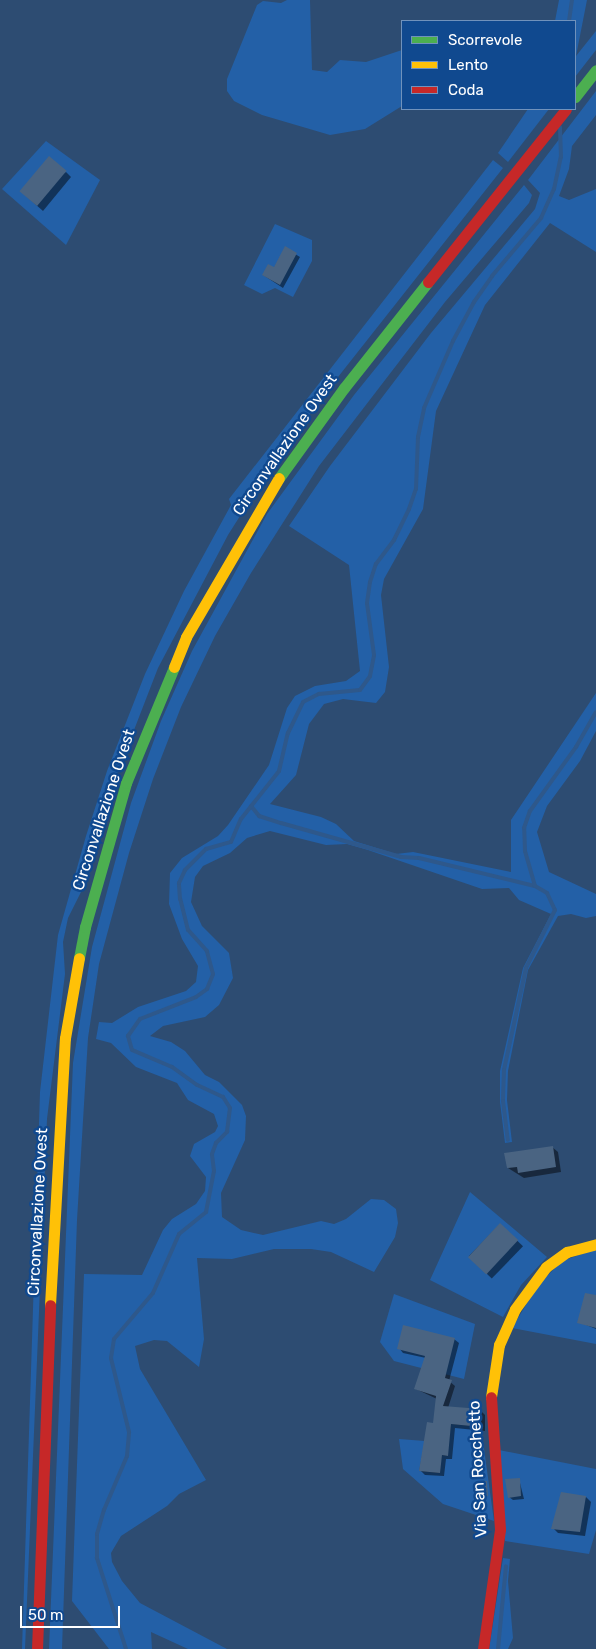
<!DOCTYPE html>
<html>
<head>
<meta charset="utf-8">
<style>
	body { margin:0 }
	#map { position:relative; width:596px; height:1649px; overflow:hidden; background:#2d4c72; font-family:Rubik,sans-serif }
	div>[style] { position:absolute }
	[style*='--x'] { left:calc(var(--x)*1px); top:calc(var(--y)*1px); width:calc(var(--w)*1px); rotate:calc(var(--a)*1deg) }
	.green>* { inset:0; background:#2360a7 }
	.shadow>* { inset:0; background:#0007; transform-origin:0 0 }
	.stream>* { height:4px; margin:-2px; padding:0 2px; transform-origin:2px; border-radius:2px; background:#2e588b }
	.building>* { inset:0; background:#4a6482; transform-origin:0 0 }
	.fast>* { height:11px; margin:-5.5px; padding:0 5.5px; transform-origin:5.5px; border-radius:5.5px; background:#4caf50 }
	.slow>* { height:11px; margin:-5.5px; padding:0 5.5px; transform-origin:5.5px; border-radius:5.5px; background:#ffc107 }
	.jam>* { height:11px; margin:-5.5px; padding:0 5.5px; transform-origin:5.5px; border-radius:5.5px; background:#c62828 }
	span { translate:-50% -50%; white-space:nowrap; text-align:center; line-height:1.15; -webkit-text-stroke:5px #10498f; paint-order:stroke }
	.street-label { font-size:16px; color:#fff }
	.legend { position:absolute; left:401px; top:20px; width:175px; height:90px; box-sizing:border-box; background:#10498f; border:1px solid #7092bc; margin:0; padding:6px 9px; list-style:none; font-size:15px; color:#fff }
	.legend li { display:flex; align-items:center; gap:10px; height:25px }
	.legend b { width:25px; border:1px solid #7092bc }
	.scale { position:absolute; left:20px; top:1606px; width:100px; height:22px; box-sizing:border-box; border:2px solid #fff; border-top:0; padding-left:6px; font-size:15px; line-height:18px; white-space:nowrap; color:#fff; -webkit-text-stroke:4px #10498f; paint-order:stroke }
</style>
</head>
<body>
<div id="map">
	<div class="green">
		<div style="clip-path:polygon(287px 0,310px 0,312px 70px,327px 72px,340px 60px,366px 62px,402px 50px,402px 106px,365px 129px,330px 135px,262px 115px,234px 101px,227px 91px,227px 79px,257px 5px,263px 1px,281px 3px)"></div>
		<div style="clip-path:polygon(559px 0,587px 0,576px 56px,596px 31px,596px 50px,575px 77px,575px 21px,555px 21px)"></div>
		<div style="clip-path:polygon(596px 91px,596px 115px,572px 146px,569px 169px,559px 196px,569px 200px,596px 189px,596px 252px,550px 223px,485px 305px,436px 411px,423px 509px,384px 579px,381px 595px,389px 667px,385px 692px,376px 703px,343px 699px,324px 704px,309px 724px,296px 775px,270px 804px,321px 817px,336px 824px,354px 841px,396px 854px,413px 852px,511px 872px,511px 820px,596px 693px,596px 731px,580px 761px,547px 806px,537px 832px,549px 872px,596px 894px,596px 916px,586px 918px,571px 914px,558px 916px,528px 970px,508px 1071px,507px 1100px,512px 1142px,505px 1143px,500px 1102px,500px 1071px,523px 968px,551px 914px,519px 900px,509px 888px,482px 889px,368px 850px,347px 844px,326px 845px,270px 831px,247px 838px,230px 853px,203px 866px,195px 877px,191px 902px,202px 926px,229px 953px,233px 978px,219px 1005px,205px 1017px,163px 1026px,150px 1036px,171px 1042px,185px 1051px,205px 1075px,219px 1082px,242px 1105px,246px 1116px,245px 1140px,221px 1193px,222px 1217px,241px 1230px,263px 1235px,321px 1221px,334px 1224px,346px 1219px,371px 1199px,384px 1200px,396px 1209px,398px 1223px,395px 1237px,374px 1272px,331px 1252px,311px 1249px,274px 1249px,232px 1259px,197px 1258px,204px 1339px,199px 1367px,167px 1341px,154px 1340px,135px 1346px,140px 1369px,206px 1480px,179px 1494px,167px 1506px,121px 1536px,111px 1553px,112px 1562px,122px 1581px,140px 1603px,227px 1649px,188px 1649px,151px 1632px,152px 1649px,109px 1649px,72px 1601px,84px 1274px,142px 1275px,163px 1230px,172px 1219px,196px 1204px,205px 1191px,206px 1177px,190px 1156px,194px 1144px,215px 1132px,218px 1126px,214px 1114px,188px 1100px,177px 1083px,136px 1067px,111px 1043px,96px 1039px,99px 1022px,112px 1023px,138px 1007px,186px 991px,196px 982px,198px 966px,182px 939px,169px 904px,170px 873px,182px 858px,218px 836px,228px 825px,269px 765px,287px 708px,295px 696px,315px 686px,346px 681px,360px 671px,349px 565px,289px 526px,330px 466px,431px 333px,535px 209px,540px 193px,528px 180px)"></div>
		<div style="clip-path:polygon(528px 109px,549px 109px,508px 162px,498px 153px)"></div>
		<div style="clip-path:polygon(46px 141px,100px 180px,66px 245px,2px 189px)"></div>
		<div style="clip-path:polygon(493px 160px,503px 168px,323px 396px,266px 475px,228px 535px,158px 668px,117px 774px,82px 890px,68px 918px,63px 942px,65px 974px,47px 1119px,25px 1649px,22px 1649px,40px 1092px,58px 935px,86px 836px,107px 771px,145px 674px,184px 591px,231px 505px,229px 499px)"></div>
		<div style="clip-path:polygon(524px 185px,532px 195px,529px 203px,445px 302px,319px 466px,251px 573px,215px 636px,181px 707px,153px 779px,129px 853px,99px 964px,88px 1038px,77px 1220px,62px 1649px,49px 1649px,73px 1063px,92px 947px,131px 803px,161px 721px,192px 651px,267px 514px,354px 395px)"></div>
		<div style="clip-path:polygon(275px 224px,312px 240px,312px 261px,293px 297px,275px 288px,262px 294px,244px 285px)"></div>
		<div style="clip-path:polygon(470px 1192px,547px 1257px,521px 1285px,503px 1317px,430px 1280px)"></div>
		<div style="clip-path:polygon(596px 1249px,596px 1344px,512px 1328px,538px 1285px,562px 1261px)"></div>
		<div style="clip-path:polygon(394px 1294px,475px 1324px,464px 1379px,394px 1361px,380px 1342px)"></div>
		<div style="clip-path:polygon(451px 1424px,481px 1427px,494px 1521px,443px 1504px,403px 1469px,399px 1439px,425px 1441px,419px 1471px,439px 1473px,442px 1455px,447px 1456px)"></div>
		<div style="clip-path:polygon(499px 1450px,596px 1469px,596px 1530px,589px 1554px,505px 1541px)"></div>
		<div style="clip-path:polygon(503px 1558px,510px 1559px,508px 1581px,513px 1638px,508px 1649px,489px 1649px)"></div>
	</div>
	<div class="shadow">
		<div style="clip-path:polygon(66px 172px,71px 177px,43px 211px,26px 196px)"></div>
		<div style="clip-path:polygon(285px 248px,300px 257px,283px 288px,263px 275px,274px 268px)"></div>
		<div style="clip-path:polygon(552px 1147px,558px 1152px,561px 1172px,524px 1178px,508px 1168px)"></div>
		<div style="left:500px;top:1224px;width:32px;height:45px;rotate:44deg"></div>
		<div style="clip-path:polygon(596px 1298px,596px 1329px,579px 1322px)"></div>
		<div style="clip-path:polygon(454px 1339px,459px 1343px,449px 1381px,455px 1386px,448px 1408px,481px 1411px,485px 1415px,485px 1431px,455px 1428px,452px 1459px,446px 1459px,444px 1476px,425px 1475px,420px 1470px,434px 1424px,437px 1399px,416px 1389px,426px 1358px,403px 1353px,399px 1348px)"></div>
		<div style="clip-path:polygon(519px 1479px,524px 1499px,513px 1500px,509px 1497px)"></div>
		<div style="clip-path:polygon(586px 1497px,591px 1502px,585px 1536px,558px 1533px,553px 1528px)"></div>
	</div>
	<div class="stream">
		<div style="--x:569;--y:21;--w:21;--a:-82"></div>
		<div style="--x:251;--y:806;--w:13;--a:51"></div>
		<div style="--x:259;--y:816;--w:23;--a:18"></div>
		<div style="--x:281;--y:823;--w:125;--a:15.8"></div>
		<div style="--x:401;--y:857;--w:18;--a:3"></div>
		<div style="--x:419;--y:858;--w:119;--a:13.6"></div>
		<div style="--x:535;--y:886;--w:14;--a:30"></div>
		<div style="--x:547;--y:893;--w:19;--a:65"></div>
		<div style="--x:555;--y:910;--w:65;--a:116.6"></div>
		<div style="--x:526;--y:968;--w:104;--a:102.2"></div>
		<div style="--x:504;--y:1070;--w:31;--a:92"></div>
		<div style="--x:503;--y:1101;--w:39;--a:83"></div>
		<div style="--x:535;--y:886;--w:36;--a:-106"></div>
		<div style="--x:525;--y:851;--w:23;--a:-92"></div>
		<div style="--x:524;--y:828;--w:18;--a:-71"></div>
		<div style="--x:530;--y:811;--w:79;--a:-54.3"></div>
		<div style="--x:576;--y:747;--w:40;--a:-60.3"></div>
		<div style="--x:126;--y:1649;--w:96;--a:-107.7"></div>
		<div style="--x:97;--y:1558;--w:24;--a:-90"></div>
		<div style="--x:97;--y:1534;--w:25;--a:-74"></div>
		<div style="--x:104;--y:1510;--w:59;--a:-66.9"></div>
		<div style="--x:127;--y:1456;--w:24;--a:-85"></div>
		<div style="--x:129;--y:1432;--w:76;--a:-103.7"></div>
		<div style="--x:111;--y:1358;--w:19;--a:-81"></div>
		<div style="--x:114;--y:1339;--w:60;--a:-49.7"></div>
		<div style="--x:153;--y:1293;--w:64;--a:-66.2"></div>
		<div style="--x:179;--y:1234;--w:35;--a:-39"></div>
		<div style="--x:206;--y:1212;--w:42;--a:-79"></div>
		<div style="--x:214;--y:1171;--w:17;--a:-97"></div>
		<div style="--x:212;--y:1154;--w:12;--a:-70"></div>
		<div style="--x:216;--y:1143;--w:16;--a:-45"></div>
		<div style="--x:227;--y:1132;--w:24;--a:-83"></div>
		<div style="--x:230;--y:1108;--w:13;--a:-122"></div>
		<div style="--x:223;--y:1097;--w:29;--a:-155"></div>
		<div style="--x:197;--y:1085;--w:31;--a:-144"></div>
		<div style="--x:172;--y:1067;--w:43;--a:-157"></div>
		<div style="--x:132;--y:1050;--w:15;--a:-106"></div>
		<div style="--x:128;--y:1036;--w:21;--a:-55"></div>
		<div style="--x:140;--y:1019;--w:60;--a:-21.4"></div>
		<div style="--x:196;--y:997;--w:14;--a:-36"></div>
		<div style="--x:207;--y:989;--w:16;--a:-68"></div>
		<div style="--x:213;--y:974;--w:24;--a:-105"></div>
		<div style="--x:207;--y:951;--w:28;--a:-132"></div>
		<div style="--x:188;--y:930;--w:32;--a:-104"></div>
		<div style="--x:180;--y:899;--w:16;--a:-94"></div>
		<div style="--x:179;--y:883;--w:14;--a:-65"></div>
		<div style="--x:185;--y:870;--w:30;--a:-45"></div>
		<div style="--x:206;--y:849;--w:26;--a:-16"></div>
		<div style="--x:231;--y:842;--w:25;--a:-67"></div>
		<div style="--x:241;--y:819;--w:61;--a:-51.6"></div>
		<div style="--x:279;--y:771;--w:39;--a:-77"></div>
		<div style="--x:288;--y:733;--w:34;--a:-64"></div>
		<div style="--x:303;--y:702;--w:18;--a:-27"></div>
		<div style="--x:319;--y:694;--w:41;--a:-5.6"></div>
		<div style="--x:360;--y:690;--w:17;--a:-54"></div>
		<div style="--x:370;--y:676;--w:21;--a:-79"></div>
		<div style="--x:374;--y:655;--w:52;--a:-97.7"></div>
		<div style="--x:367;--y:603;--w:21;--a:-82"></div>
		<div style="--x:370;--y:582;--w:19;--a:-72"></div>
		<div style="--x:376;--y:564;--w:30;--a:-53"></div>
		<div style="--x:394;--y:540;--w:34;--a:-64"></div>
		<div style="--x:409;--y:509;--w:21;--a:-71"></div>
		<div style="--x:416;--y:489;--w:52;--a:-87.8"></div>
		<div style="--x:418;--y:437;--w:30;--a:-78"></div>
		<div style="--x:424;--y:408;--w:73;--a:-66.6"></div>
		<div style="--x:453;--y:341;--w:44;--a:-61.7"></div>
		<div style="--x:474;--y:302;--w:32;--a:-55"></div>
		<div style="--x:492;--y:276;--w:76;--a:-49.8"></div>
		<div style="--x:541;--y:218;--w:32;--a:-66"></div>
		<div style="--x:554;--y:189;--w:33;--a:-78"></div>
		<div style="--x:561;--y:157;--w:30;--a:-92"></div>
		<div style="--x:498;--y:1649;--w:83;--a:-84.5"></div>
	</div>
	<div class="building">
		<div style="left:49px;top:156px;width:23px;height:46px;rotate:40deg"></div>
		<div style="clip-path:polygon(285px 246px,297px 253px,280px 285px,262px 275px,268px 264px,274px 267px)"></div>
		<div style="clip-path:polygon(553px 1146px,556px 1167px,518px 1173px,517px 1167px,507px 1168px,504px 1153px)"></div>
		<div style="left:500px;top:1223px;width:25px;height:47px;rotate:43deg"></div>
		<div style="clip-path:polygon(585px 1293px,596px 1295px,596px 1328px,577px 1323px)"></div>
		<div style="clip-path:polygon(403px 1325px,455px 1338px,445px 1378px,452px 1380px,443px 1406px,481px 1409px,481px 1427px,451px 1424px,448px 1456px,442px 1455px,440px 1473px,419px 1471px,427px 1422px,433px 1423px,436px 1396px,414px 1389px,425px 1356px,397px 1349px)"></div>
		<div style="clip-path:polygon(520px 1478px,521px 1496px,508px 1498px,505px 1479px)"></div>
		<div style="clip-path:polygon(480px 1481px,487px 1481px,488px 1496px,482px 1497px)"></div>
		<div style="clip-path:polygon(561px 1492px,586px 1496px,580px 1532px,551px 1529px)"></div>
	</div>
	<div class="fast">
		<div style="--x:575;--y:97;--w:34;--a:-52"></div>
		<div style="--x:279;--y:478;--w:111;--a:-54.2"></div>
		<div style="--x:344;--y:388;--w:135;--a:-51.6"></div>
		<div style="--x:79;--y:958;--w:32;--a:-79"></div>
		<div style="--x:85;--y:927;--w:150;--a:-74.1"></div>
		<div style="--x:126;--y:783;--w:126;--a:-67.5"></div>
	</div>
	<div class="slow">
		<div style="--x:174;--y:667;--w:32;--a:-68"></div>
		<div style="--x:186;--y:637;--w:184;--a:-59.7"></div>
		<div style="--x:50;--y:1305;--w:267;--a:-86.8"></div>
		<div style="--x:65;--y:1038;--w:81;--a:-80.1"></div>
		<div style="--x:491;--y:1397;--w:53;--a:-81.3"></div>
		<div style="--x:499;--y:1345;--w:39;--a:-66"></div>
		<div style="--x:515;--y:1309;--w:52;--a:-53.6"></div>
		<div style="--x:546;--y:1267;--w:26;--a:-36"></div>
		<div style="--x:567;--y:1252;--w:30;--a:-15"></div>
	</div>
	<div class="jam">
		<div style="--x:428;--y:282;--w:221;--a:-51.4"></div>
		<div style="--x:37;--y:1649;--w:344;--a:-87.8"></div>
		<div style="--x:483;--y:1649;--w:121;--a:-81.9"></div>
		<div style="--x:500;--y:1529;--w:132;--a:-93.9"></div>
	</div>
	<div class="street-label">
		<span style="left:285px;top:445px;rotate:-55deg">Circonvallazione Ovest</span>
		<span style="left:104px;top:810px;rotate:-72deg">Circonvallazione Ovest</span>
		<span style="left:38px;top:1212px;rotate:-87deg">Circonvallazione Ovest</span>
		<span style="left:478px;top:1469px;rotate:-93deg">Via San Rocchetto</span>
	</div>
	<ul class="legend">
	<li><b style="height:6px;background:#4caf50"></b>Scorrevole</li>
	<li><b style="height:6px;background:#ffc107"></b>Lento</li>
	<li><b style="height:6px;background:#c62828"></b>Coda</li>
	</ul>
	<div class="scale">50 m</div>
</div>
</body>
</html>
